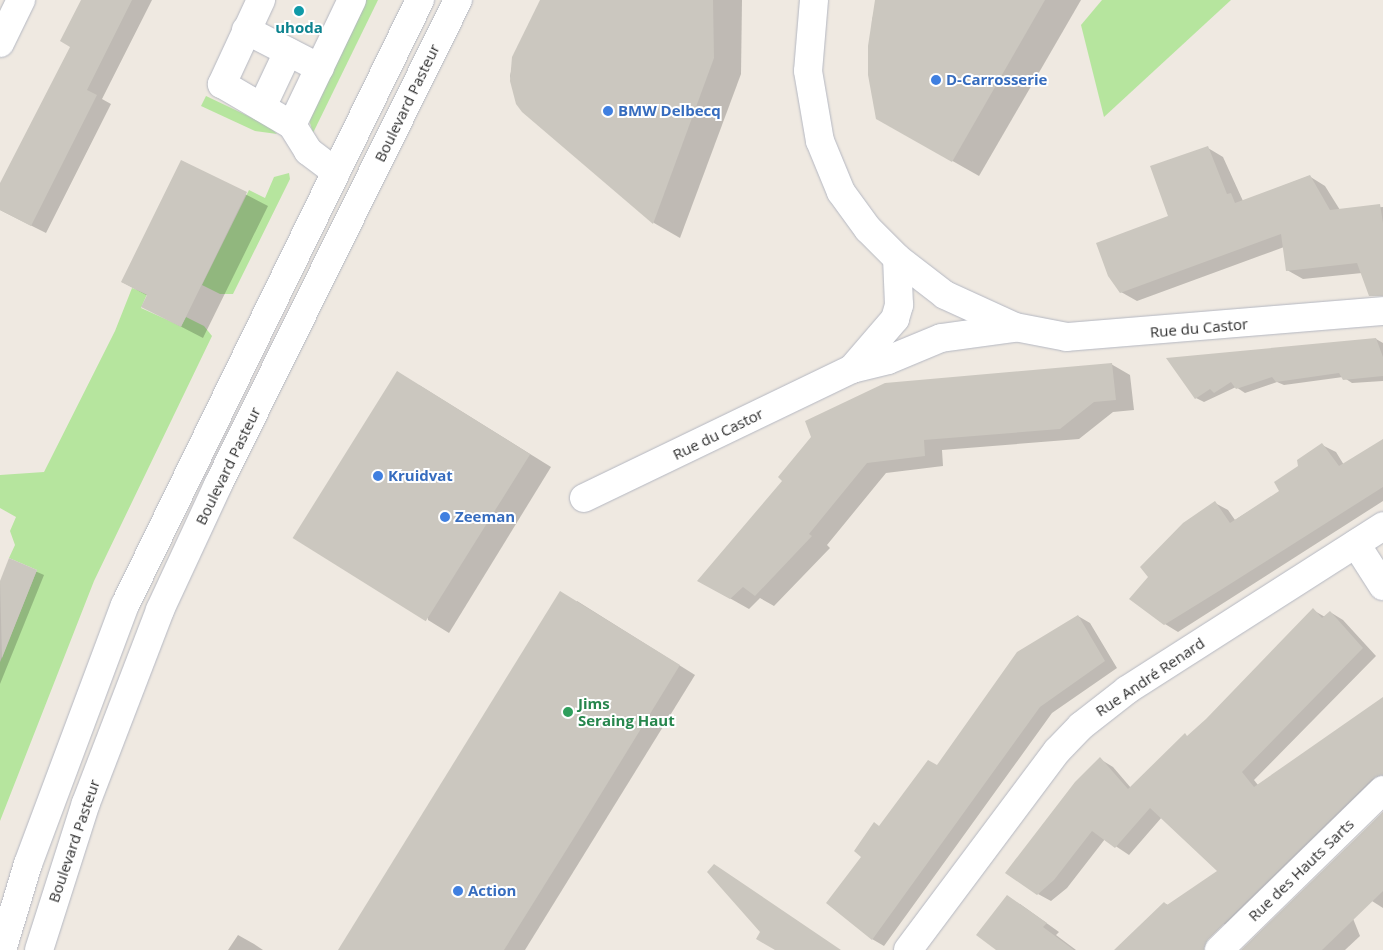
<!DOCTYPE html>
<html>
<head>
<meta charset="utf-8">
<style>
	body { margin:0 }
	#map { position:relative; width:1383px; height:950px; overflow:hidden; background:#efe9e1; font-family:"Open Sans",sans-serif }
	div>[style] { position:absolute }
	[style*='--x'] { left:calc(var(--x)*1px); top:calc(var(--y)*1px); width:calc(var(--w)*1px); rotate:calc(var(--a)*1deg) }
	.green>* { inset:0; background:#b6e59e }
	.shadow>* { inset:0; background:#0003 }
	.building>* { inset:0; background:#cbc7bf; transform-origin:0 0 }
	.roads { filter:drop-shadow(0 0 1px #b4b7c1) drop-shadow(0 0 1px #b4b7c1) }
	.minor>* { height:28px; margin:-14px; padding:0 14px; transform-origin:14px; border-radius:14px; background:#fff }
	.dots>* { width:14px; height:14px; translate:-50% -50%; box-sizing:border-box; border:2px solid #fff; border-radius:50% }
	span { translate:-50% -50%; white-space:nowrap; text-align:center; line-height:1.15; -webkit-text-stroke:4px #fff; paint-order:stroke }
	.culture-label { font-size:15px; color:#0d838f; font-weight:700 }
	.shop-label { font-size:15px; color:#366cbe; font-weight:700 }
	.left { translate:0 -50%; text-align:left }
	.street-label { font-size:15px; color:#2e2e2e }
	.leisure-label { font-size:15px; color:#27864d; font-weight:700 }
</style>
</head>
<body>
<div id="map">
	<div class="green">
		<div style="clip-path:polygon(366px 0,378px 0,313px 133px,309px 120px)"></div>
		<div style="clip-path:polygon(1102px 0,1231px 0,1104px 117px,1081px 25px)"></div>
		<div style="clip-path:polygon(206px 96px,269px 126px,277px 134px,255px 131px,201px 106px)"></div>
		<div style="clip-path:polygon(289px 173px,290px 179px,233px 294px,220px 294px,202px 285px,249px 190px,265px 198px,274px 177px)"></div>
		<div style="clip-path:polygon(132px 288px,147px 294px,141px 308px,181px 326px,186px 317px,204px 326px,212px 336px,94px 581px,0 821px,0 662px,37px 570px,9px 558px,15px 545px,10px 531px,16px 517px,0 508px,0 475px,44px 472px,115px 331px)"></div>
	</div>
	<div class="shadow">
		<div style="clip-path:polygon(82px 0,152px 0,102px 99px,111px 104px,46px 233px,0 210px,0 187px,71px 47px)"></div>
		<div style="clip-path:polygon(541px 0,742px 0,741px 74px,680px 238px,654px 223px,523px 112px,516px 99px,510px 76px,515px 54px)"></div>
		<div style="clip-path:polygon(877px 0,1081px 0,979px 176px,905px 134px,870px 75px,872px 20px)"></div>
		<div style="clip-path:polygon(1208px 148px,1223px 157px,1243px 201px,1309px 176px,1325px 186px,1340px 210px,1383px 207px,1383px 291px,1362px 273px,1303px 279px,1287px 270px,1284px 247px,1137px 301px,1121px 292px,1170px 216px)"></div>
		<div style="clip-path:polygon(182px 161px,268px 206px,203px 338px,143px 307px,148px 296px,122px 282px)"></div>
		<div style="clip-path:polygon(1376px 339px,1383px 343px,1383px 381px,1352px 383px,1343px 377px,1284px 385px,1277px 382px,1245px 393px,1236px 387px,1204px 402px,1196px 398px,1169px 359px)"></div>
		<div style="clip-path:polygon(1111px 364px,1130px 375px,1134px 410px,1113px 412px,1079px 439px,942px 450px,943px 466px,886px 473px,827px 545px,830px 548px,774px 606px,760px 598px,749px 609px,717px 591px,784px 481px)"></div>
		<div style="clip-path:polygon(419px 385px,551px 467px,449px 633px,428px 620px)"></div>
		<div style="clip-path:polygon(1383px 440px,1383px 501px,1178px 632px,1165px 624px,1215px 503px,1228px 510px,1235px 520px,1281px 491px,1322px 445px,1336px 452px,1344px 465px)"></div>
		<div style="clip-path:polygon(10px 560px,44px 575px,0 684px,0 584px)"></div>
		<div style="clip-path:polygon(577px 601px,695px 675px,525px 950px,340px 950px)"></div>
		<div style="clip-path:polygon(1313px 610px,1325px 617px,1330px 612px,1343px 620px,1376px 656px,1254px 780px,1258px 785px,1383px 699px,1383px 788px,1237px 931px,1224px 924px,1197px 950px,1116px 950px,1164px 903px,1168px 905px,1219px 872px,1162px 817px,1129px 855px,1105px 839px,1067px 888px,1051px 901px,1038px 894px,1100px 759px,1113px 767px,1131px 788px,1207px 719px)"></div>
		<div style="clip-path:polygon(1078px 616px,1090px 623px,1117px 668px,1052px 713px,884px 946px,872px 939px,863px 857px,880px 827px)"></div>
		<div style="clip-path:polygon(1383px 812px,1383px 908px,1372px 901px,1342px 854px)"></div>
		<div style="clip-path:polygon(1338px 881px,1360px 936px,1345px 950px,1248px 950px)"></div>
		<div style="clip-path:polygon(1020px 904px,1059px 932px,1056px 935px,1076px 950px,998px 950px)"></div>
		<div style="clip-path:polygon(238px 935px,254px 944px,263px 950px,228px 950px)"></div>
	</div>
	<div class="building">
		<div style="clip-path:polygon(81px 0,132px 0,87px 90px,97px 95px,31px 226px,0 210px,0 183px,70px 47px,60px 41px)"></div>
		<div style="clip-path:polygon(540px 0,713px 0,714px 58px,653px 224px,522px 112px,516px 104px,510px 81px,512px 57px)"></div>
		<div style="clip-path:polygon(875px 0,1045px 0,952px 162px,876px 119px,868px 75px,868px 46px)"></div>
		<div style="clip-path:polygon(1208px 146px,1227px 194px,1231px 193px,1235px 203px,1310px 175px,1330px 210px,1380px 204px,1383px 223px,1383px 296px,1369px 296px,1357px 263px,1286px 271px,1281px 234px,1120px 293px,1108px 276px,1096px 243px,1168px 216px,1150px 166px)"></div>
		<div style="clip-path:polygon(181px 160px,247px 192px,181px 327px,141px 307px,147px 295px,121px 282px)"></div>
		<div style="clip-path:polygon(1376px 338px,1383px 357px,1383px 376px,1343px 380px,1339px 373px,1276px 382px,1272px 377px,1236px 389px,1231px 382px,1214px 393px,1210px 389px,1195px 399px,1166px 358px)"></div>
		<div style="clip-path:polygon(1112px 363px,1116px 400px,1094px 402px,1060px 429px,924px 440px,925px 456px,867px 463px,809px 534px,812px 536px,755px 596px,743px 587px,730px 599px,697px 581px,782px 481px,778px 477px,811px 437px,805px 421px,885px 383px)"></div>
		<div style="left:397px;top:371px;width:157px;height:197px;rotate:32deg"></div>
		<div style="clip-path:polygon(1383px 439px,1383px 487px,1219px 591px,1164px 625px,1129px 599px,1148px 577px,1140px 567px,1183px 523px,1215px 501px,1230px 523px,1279px 491px,1274px 482px,1298px 466px,1297px 460px,1322px 443px,1339px 466px)"></div>
		<div style="clip-path:polygon(9px 558px,37px 570px,2px 658px,0 581px)"></div>
		<div style="clip-path:polygon(560px 591px,680px 665px,577px 833px,504px 950px,338px 950px)"></div>
		<div style="clip-path:polygon(1313px 608px,1322px 618px,1330px 611px,1363px 648px,1242px 772px,1254px 787px,1383px 697px,1383px 775px,1372px 779px,1208px 939px,1204px 950px,1114px 950px,1164px 902px,1167px 905px,1217px 871px,1150px 808px,1115px 848px,1092px 831px,1054px 880px,1037px 895px,1005px 873px,1075px 782px,1100px 757px,1128px 789px,1185px 733px,1187px 736px,1206px 719px)"></div>
		<div style="clip-path:polygon(1078px 615px,1105px 661px,1040px 707px,872px 940px,826px 903px,861px 857px,854px 851px,874px 822px,879px 826px,928px 760px,937px 765px,1017px 652px)"></div>
		<div style="clip-path:polygon(1383px 812px,1383px 891px,1349px 924px,1322px 950px,1241px 950px)"></div>
		<div style="clip-path:polygon(714px 864px,841px 950px,775px 950px,756px 939px,760px 932px,707px 872px)"></div>
		<div style="clip-path:polygon(1007px 895px,1047px 923px,1043px 927px,1074px 950px,996px 950px,976px 935px)"></div>
	</div>
	<div class="roads">
		<div class="minor">
			<div style="--x:261;--y:0;--w:93;--a:114.9"></div>
			<div style="--x:222;--y:84;--w:81;--a:30.4"></div>
			<div style="--x:292;--y:125;--w:31;--a:58"></div>
			<div style="--x:308;--y:151;--w:35;--a:37"></div>
			<div style="--x:814;--y:0;--w:71;--a:94.8"></div>
			<div style="--x:808;--y:71;--w:71;--a:80.3"></div>
			<div style="--x:820;--y:141;--w:55;--a:67.6"></div>
			<div style="--x:841;--y:192;--w:46;--a:53.9"></div>
			<div style="--x:868;--y:229;--w:41;--a:45"></div>
			<div style="--x:897;--y:258;--w:61;--a:37.6"></div>
			<div style="--x:945;--y:295;--w:77;--a:24.6"></div>
			<div style="--x:1015;--y:327;--w:53;--a:10.9"></div>
			<div style="--x:1067;--y:337;--w:317;--a:-4.7"></div>
			<div style="--x:246;--y:30;--w:83;--a:27.2"></div>
			<div style="--x:0;--y:43;--w:48;--a:-64"></div>
			<div style="--x:262;--y:107;--w:61;--a:-64.7"></div>
			<div style="--x:292;--y:125;--w:139;--a:-64.4"></div>
			<div style="--x:852;--y:369;--w:66;--a:-49.3"></div>
			<div style="--x:895;--y:319;--w:15;--a:-74"></div>
			<div style="--x:899;--y:305;--w:47;--a:-92.4"></div>
			<div style="--x:584;--y:498;--w:297;--a:-25.7"></div>
			<div style="--x:852;--y:369;--w:37;--a:-14"></div>
			<div style="--x:888;--y:360;--w:57;--a:-22.5"></div>
			<div style="--x:941;--y:338;--w:74;--a:-7.8"></div>
			<div style="--x:1356;--y:544;--w:50;--a:57.3"></div>
			<div style="--x:2;--y:950;--w:90;--a:-73.2"></div>
			<div style="--x:28;--y:864;--w:277;--a:-69.5"></div>
			<div style="--x:125;--y:605;--w:673;--a:-64.01"></div>
			<div style="--x:39;--y:950;--w:154;--a:-72.3"></div>
			<div style="--x:86;--y:803;--w:207;--a:-69"></div>
			<div style="--x:160;--y:610;--w:138;--a:-65.1"></div>
			<div style="--x:218;--y:485;--w:541;--a:-63.67"></div>
			<div style="--x:908;--y:950;--w:249;--a:-53.2"></div>
			<div style="--x:1057;--y:751;--w:35;--a:-46"></div>
			<div style="--x:1081;--y:726;--w:58;--a:-38"></div>
			<div style="--x:1127;--y:690;--w:304;--a:-32.6"></div>
			<div style="--x:1219;--y:950;--w:229;--a:-44.3"></div>
		</div>
	</div>
	<div class="dots">
		<div style="left:299px;top:11px;background:#0f9aa8"></div>
		<div style="left:936px;top:80px;background:#3f7fe0"></div>
		<div style="left:608px;top:111px;background:#3f7fe0"></div>
		<div style="left:378px;top:476px;background:#3f7fe0"></div>
		<div style="left:445px;top:517px;background:#3f7fe0"></div>
		<div style="left:568px;top:712px;background:#2e9e5b"></div>
		<div style="left:458px;top:891px;background:#3f7fe0"></div>
	</div>
	<div class="culture-label">
		<span style="left:299px;top:28px">uhoda</span>
	</div>
	<div class="shop-label">
		<span class="left" style="left:946px;top:80px">D-Carrosserie</span>
		<span class="left" style="left:618px;top:111px">BMW Delbecq</span>
		<span class="left" style="left:388px;top:476px">Kruidvat</span>
		<span class="left" style="left:455px;top:517px">Zeeman</span>
		<span class="left" style="left:468px;top:891px">Action</span>
	</div>
	<div class="street-label">
		<span style="left:407px;top:103px;rotate:-64deg">Boulevard Pasteur</span>
		<span style="left:1199px;top:328px;rotate:-5deg">Rue du Castor</span>
		<span style="left:718px;top:434px;rotate:-26deg">Rue du Castor</span>
		<span style="left:228px;top:466px;rotate:-64deg">Boulevard Pasteur</span>
		<span style="left:1150px;top:677px;rotate:-34deg">Rue André Renard</span>
		<span style="left:74px;top:841px;rotate:-71deg">Boulevard Pasteur</span>
		<span style="left:1301px;top:870px;rotate:-44deg">Rue des Hauts Sarts</span>
	</div>
	<div class="leisure-label">
		<span class="left" style="left:578px;top:712px">Jims<br>Seraing Haut</span>
	</div>
</div>
</body>
</html>
